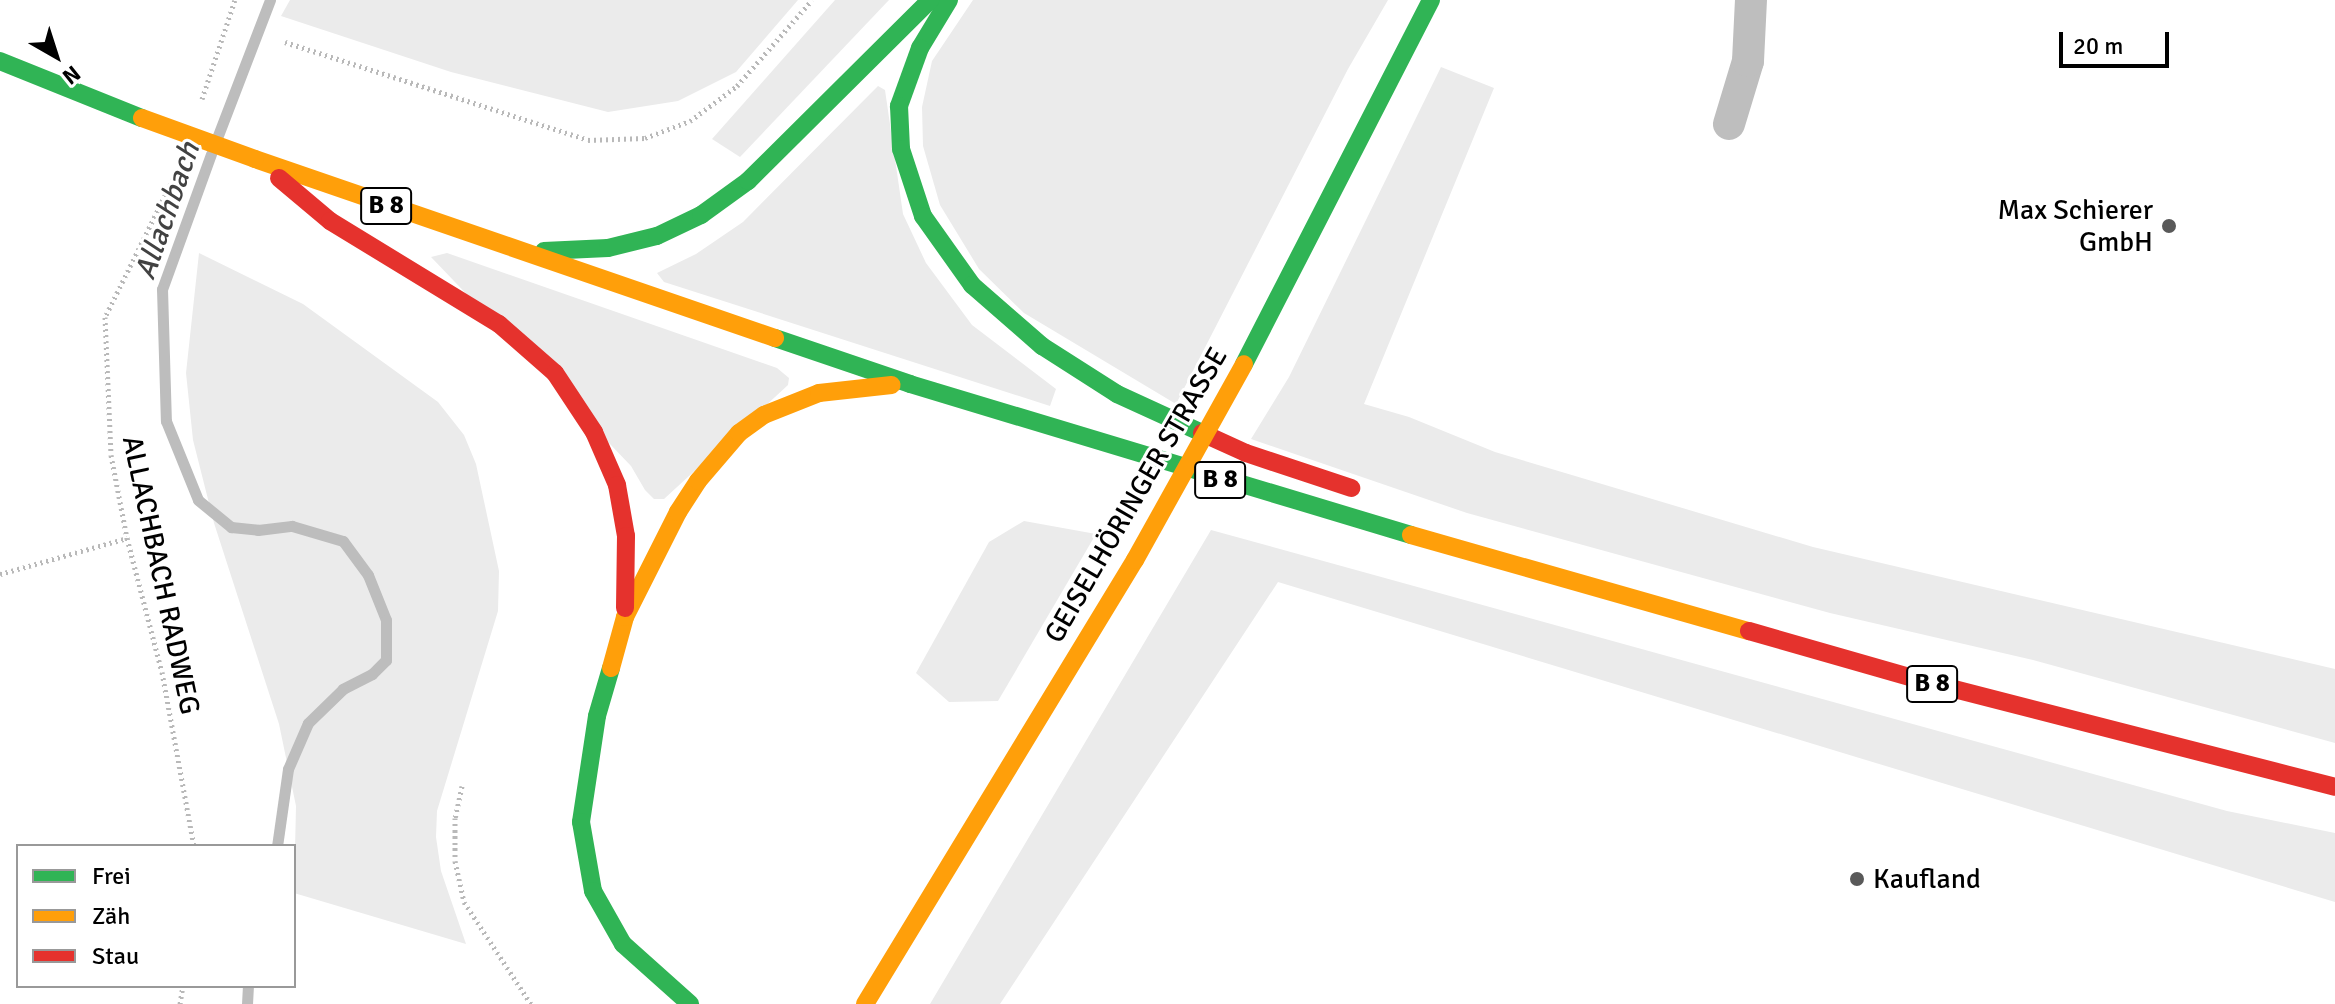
<!DOCTYPE html>
<html>
<head>
<meta charset="utf-8">
<style>
	body { margin:0 }
	#map { position:relative; width:2335px; height:1004px; overflow:hidden; background:#fff; font-family:Signika,sans-serif }
	div>[style] { position:absolute }
	[style*='--x'] { left:calc(var(--x)*1px); top:calc(var(--y)*1px); width:calc(var(--w)*1px); rotate:calc(var(--a)*1deg) }
	.green>* { inset:0; background:#ebebeb }
	.stream>* { height:11px; margin:-5.5px; padding:0 5.5px; transform-origin:5.5px; border-radius:5.5px; background:#bdbdbd }
	.path>* { height:5px; margin-top:-2.5px; transform-origin:0; background:repeating-linear-gradient(90deg,#b9b9b9 0 2px,transparent 0 6px) }
	.street>* { height:32px; margin:-16px; padding:0 16px; transform-origin:16px; border-radius:16px; background:#bebebe }
	.fast>* { height:18px; margin:-9px; padding:0 9px; transform-origin:9px; border-radius:9px; background:#30b455 }
	.slow>* { height:18px; margin:-9px; padding:0 9px; transform-origin:9px; border-radius:9px; background:#ff9f0a }
	.jam>* { height:18px; margin:-9px; padding:0 9px; transform-origin:9px; border-radius:9px; background:#e5322d }
	.slow-bridge>* { height:18px; margin:-9px; padding:0 9px; transform-origin:9px; border-radius:9px; background:#ff9f0a }
	.dots>* { width:22px; height:22px; translate:-50% -50%; box-sizing:border-box; border:4px solid #fff; border-radius:50% }
	span { translate:-50% -50%; white-space:nowrap; text-align:center; line-height:1.15; -webkit-text-stroke:6px #fff; paint-order:stroke }
	.shield-label span { padding:2px 6px; background:#fff; border:2px solid; border-radius:6px; -webkit-text-stroke-width:0 }
	.shield-label { font-size:26px; color:#000; font-weight:700 }
	.poi-label { font-size:28px; color:#000 }
	.right { translate:-100% -50%; text-align:right }
	.left { translate:0 -50%; text-align:left }
	.street-label { font-size:28px; color:#000 }
	.water-label { font-size:30px; color:#424242; font-style:italic }
	.legend { position:absolute; left:16px; top:844px; width:280px; height:144px; box-sizing:border-box; background:#fff; border:2px solid #999; margin:0; padding:10px 14px; list-style:none; font-size:24px; color:#000 }
	.legend li { display:flex; align-items:center; gap:16px; height:40px }
	.legend b { width:40px; border:2px solid #999 }
	.north { position:absolute; left:16px; top:16px; width:80px; height:80px; -webkit-text-stroke:6px #fff; paint-order:stroke; rotate:141deg; font-size:22px; font-weight:700; line-height:32px; text-align:center; color:#000 }
	.north::after { content:''; display:block; margin:auto; width:28px; height:36px; background:#000; clip-path:polygon(50% 0,100% 100%,50% 72%,0 100%) }
	.scale { position:absolute; left:2059px; top:32px; width:110px; height:36px; box-sizing:border-box; border:4px solid #000; border-top:0; padding-left:10px; font-size:24px; line-height:28px; white-space:nowrap; color:#000; -webkit-text-stroke:6px #fff; paint-order:stroke }
</style>
</head>
<body>
<div id="map">
	<div class="green">
		<div style="clip-path:polygon(290px 0,798px 0,736px 72px,678px 101px,608px 112px,451px 72px,281px 16px)"></div>
		<div style="clip-path:polygon(835px 0,889px 0,740px 157px,712px 139px)"></div>
		<div style="clip-path:polygon(973px 0,1388px 0,1348px 69px,1176px 404px,1024px 313px,979px 269px,940px 205px,923px 146px,922px 107px,932px 61px)"></div>
		<div style="clip-path:polygon(1441px 67px,1494px 88px,1364px 404px,1409px 417px,1495px 452px,1813px 547px,2335px 669px,2335px 743px,2033px 660px,1830px 613px,1467px 513px,1251px 439px,1289px 377px)"></div>
		<div style="clip-path:polygon(878px 86px,885px 90px,903px 214px,926px 263px,972px 325px,1056px 389px,1050px 406px,664px 282px,657px 273px,696px 254px,743px 222px)"></div>
		<div style="clip-path:polygon(199px 253px,303px 304px,438px 402px,464px 435px,476px 464px,499px 571px,498px 611px,437px 811px,436px 837px,441px 871px,466px 944px,294px 893px,296px 806px,279px 724px,214px 523px,193px 440px,186px 373px)"></div>
		<div style="clip-path:polygon(447px 253px,777px 368px,789px 378px,788px 385px,664px 499px,654px 499px,645px 490px,631px 466px,431px 257px)"></div>
		<div style="clip-path:polygon(1024px 521px,1096px 534px,998px 701px,949px 702px,916px 673px,989px 542px)"></div>
		<div style="clip-path:polygon(1211px 530px,2227px 811px,2335px 833px,2335px 902px,1278px 582px,1000px 1004px,930px 1004px)"></div>
	</div>
	<div class="stream">
		<div style="--x:217;--y:138;--w:148;--a:-69"></div>
		<div style="--x:211;--y:154;--w:144;--a:109.9"></div>
		<div style="--x:162;--y:289;--w:132;--a:88.3"></div>
		<div style="--x:166;--y:421;--w:85;--a:67.9"></div>
		<div style="--x:198;--y:500;--w:43;--a:39.3"></div>
		<div style="--x:231;--y:527;--w:27;--a:6"></div>
		<div style="--x:258;--y:530;--w:34;--a:-7"></div>
		<div style="--x:292;--y:526;--w:53;--a:16.4"></div>
		<div style="--x:343;--y:541;--w:42;--a:53.7"></div>
		<div style="--x:368;--y:575;--w:48;--a:68.2"></div>
		<div style="--x:386;--y:620;--w:40;--a:90"></div>
		<div style="--x:386;--y:660;--w:20;--a:135"></div>
		<div style="--x:372;--y:674;--w:33;--a:153"></div>
		<div style="--x:343;--y:689;--w:49;--a:135.8"></div>
		<div style="--x:308;--y:723;--w:50;--a:113.5"></div>
		<div style="--x:288;--y:769;--w:78;--a:98.1"></div>
		<div style="--x:247;--y:1004;--w:18;--a:-87"></div>
	</div>
	<div class="path">
		<div style="--x:285;--y:42;--w:318;--a:17.9"></div>
		<div style="--x:588;--y:140;--w:57;--a:-2"></div>
		<div style="--x:645;--y:138;--w:48;--a:-20.7"></div>
		<div style="--x:690;--y:121;--w:59;--a:-36.7"></div>
		<div style="--x:737;--y:86;--w:114;--a:-48.9"></div>
		<div style="--x:202;--y:99;--w:104;--a:-71.6"></div>
		<div style="--x:176;--y:173;--w:161;--a:116.2"></div>
		<div style="--x:105;--y:317;--w:138;--a:87.5"></div>
		<div style="--x:111;--y:455;--w:85;--a:79.1"></div>
		<div style="--x:127;--y:538;--w:138;--a:75.4"></div>
		<div style="--x:162;--y:672;--w:177;--a:79.6"></div>
		<div style="--x:0;--y:574;--w:132;--a:-15.8"></div>
		<div style="--x:462;--y:786;--w:33;--a:102"></div>
		<div style="--x:455;--y:818;--w:43;--a:90"></div>
		<div style="--x:455;--y:861;--w:42;--a:77.6"></div>
		<div style="--x:464;--y:902;--w:122;--a:56.7"></div>
		<div style="--x:180;--y:1004;--w:18;--a:-81"></div>
	</div>
	<div class="street">
		<div style="--x:1729;--y:124;--w:66;--a:-73.2"></div>
		<div style="--x:1748;--y:61;--w:61;--a:-87.2"></div>
	</div>
	<div class="fast">
		<div style="--x:949;--y:0;--w:56;--a:121.1"></div>
		<div style="--x:920;--y:48;--w:62;--a:109.9"></div>
		<div style="--x:899;--y:106;--w:43;--a:87.3"></div>
		<div style="--x:901;--y:149;--w:71;--a:71.8"></div>
		<div style="--x:923;--y:216;--w:85;--a:54.6"></div>
		<div style="--x:972;--y:285;--w:93;--a:41.1"></div>
		<div style="--x:1042;--y:346;--w:89;--a:32.6"></div>
		<div style="--x:1117;--y:394;--w:94;--a:24.6"></div>
		<div style="--x:0;--y:61;--w:153;--a:21.9"></div>
		<div style="--x:544;--y:251;--w:64;--a:-2.7"></div>
		<div style="--x:608;--y:248;--w:50;--a:-13.8"></div>
		<div style="--x:657;--y:236;--w:49;--a:-25.5"></div>
		<div style="--x:701;--y:215;--w:58;--a:-35.9"></div>
		<div style="--x:748;--y:181;--w:257;--a:-44.8"></div>
		<div style="--x:775;--y:338;--w:143;--a:18.8"></div>
		<div style="--x:910;--y:384;--w:523;--a:16.77"></div>
		<div style="--x:1244;--y:364;--w:409;--a:-62.8"></div>
		<div style="--x:611;--y:668;--w:50;--a:106.3"></div>
		<div style="--x:597;--y:716;--w:107;--a:98.6"></div>
		<div style="--x:581;--y:822;--w:70;--a:80.1"></div>
		<div style="--x:593;--y:891;--w:61;--a:60.5"></div>
		<div style="--x:623;--y:944;--w:90;--a:41.8"></div>
	</div>
	<div class="slow">
		<div style="--x:255;--y:159;--w:550;--a:19"></div>
		<div style="--x:1411;--y:535;--w:351;--a:15.9"></div>
		<div style="--x:611;--y:668;--w:53;--a:-74.6"></div>
		<div style="--x:625;--y:617;--w:118;--a:-63.2"></div>
		<div style="--x:678;--y:512;--w:37;--a:-57"></div>
		<div style="--x:698;--y:481;--w:63;--a:-49.5"></div>
		<div style="--x:739;--y:433;--w:31;--a:-36"></div>
		<div style="--x:764;--y:415;--w:59;--a:-21.8"></div>
		<div style="--x:819;--y:393;--w:73;--a:-6.3"></div>
		<div style="--x:865;--y:1004;--w:520;--a:-58.7"></div>
	</div>
	<div class="jam">
		<div style="--x:279;--y:178;--w:67;--a:40.1"></div>
		<div style="--x:330;--y:221;--w:198;--a:31.4"></div>
		<div style="--x:499;--y:324;--w:74;--a:41.2"></div>
		<div style="--x:555;--y:373;--w:71;--a:56.5"></div>
		<div style="--x:594;--y:432;--w:58;--a:66.5"></div>
		<div style="--x:617;--y:485;--w:52;--a:80"></div>
		<div style="--x:626;--y:536;--w:72;--a:90.8"></div>
		<div style="--x:1202;--y:433;--w:48;--a:24.4"></div>
		<div style="--x:1246;--y:453;--w:111;--a:18.4"></div>
		<div style="--x:1749;--y:631;--w:181;--a:16"></div>
		<div style="--x:1923;--y:681;--w:425;--a:14.4"></div>
	</div>
	<div class="slow-bridge">
		<div style="--x:142;--y:118;--w:120;--a:19.9"></div>
		<div style="--x:1135;--y:560;--w:224;--a:-60.9"></div>
	</div>
	<div class="dots">
		<div style="left:2169px;top:226px;background:#595959"></div>
		<div style="left:1857px;top:879px;background:#595959"></div>
	</div>
	<div class="shield-label">
		<span style="left:386px;top:206px">B 8</span>
		<span style="left:1220px;top:480px">B 8</span>
		<span style="left:1932px;top:684px">B 8</span>
	</div>
	<div class="poi-label">
		<span class="right" style="left:2153px;top:226px">Max Schierer<br>GmbH</span>
		<span class="left" style="left:1873px;top:879px">Kaufland</span>
	</div>
	<div class="street-label">
		<span style="left:1136px;top:495px;rotate:-60deg">GEISELHÖRINGER STRASSE</span>
		<span style="left:161px;top:575px;rotate:78deg">ALLACHBACH RADWEG</span>
	</div>
	<div class="water-label">
		<span style="left:168px;top:211px;rotate:-71deg">Allachbach</span>
	</div>
	<ul class="legend">
	<li><b style="height:10px;background:#30b455"></b>Frei</li>
	<li><b style="height:10px;background:#ff9f0a"></b>Zäh</li>
	<li><b style="height:10px;background:#e5322d"></b>Stau</li>
	</ul>
	<div class="north">N</div>
	<div class="scale">20 m</div>
</div>
</body>
</html>
